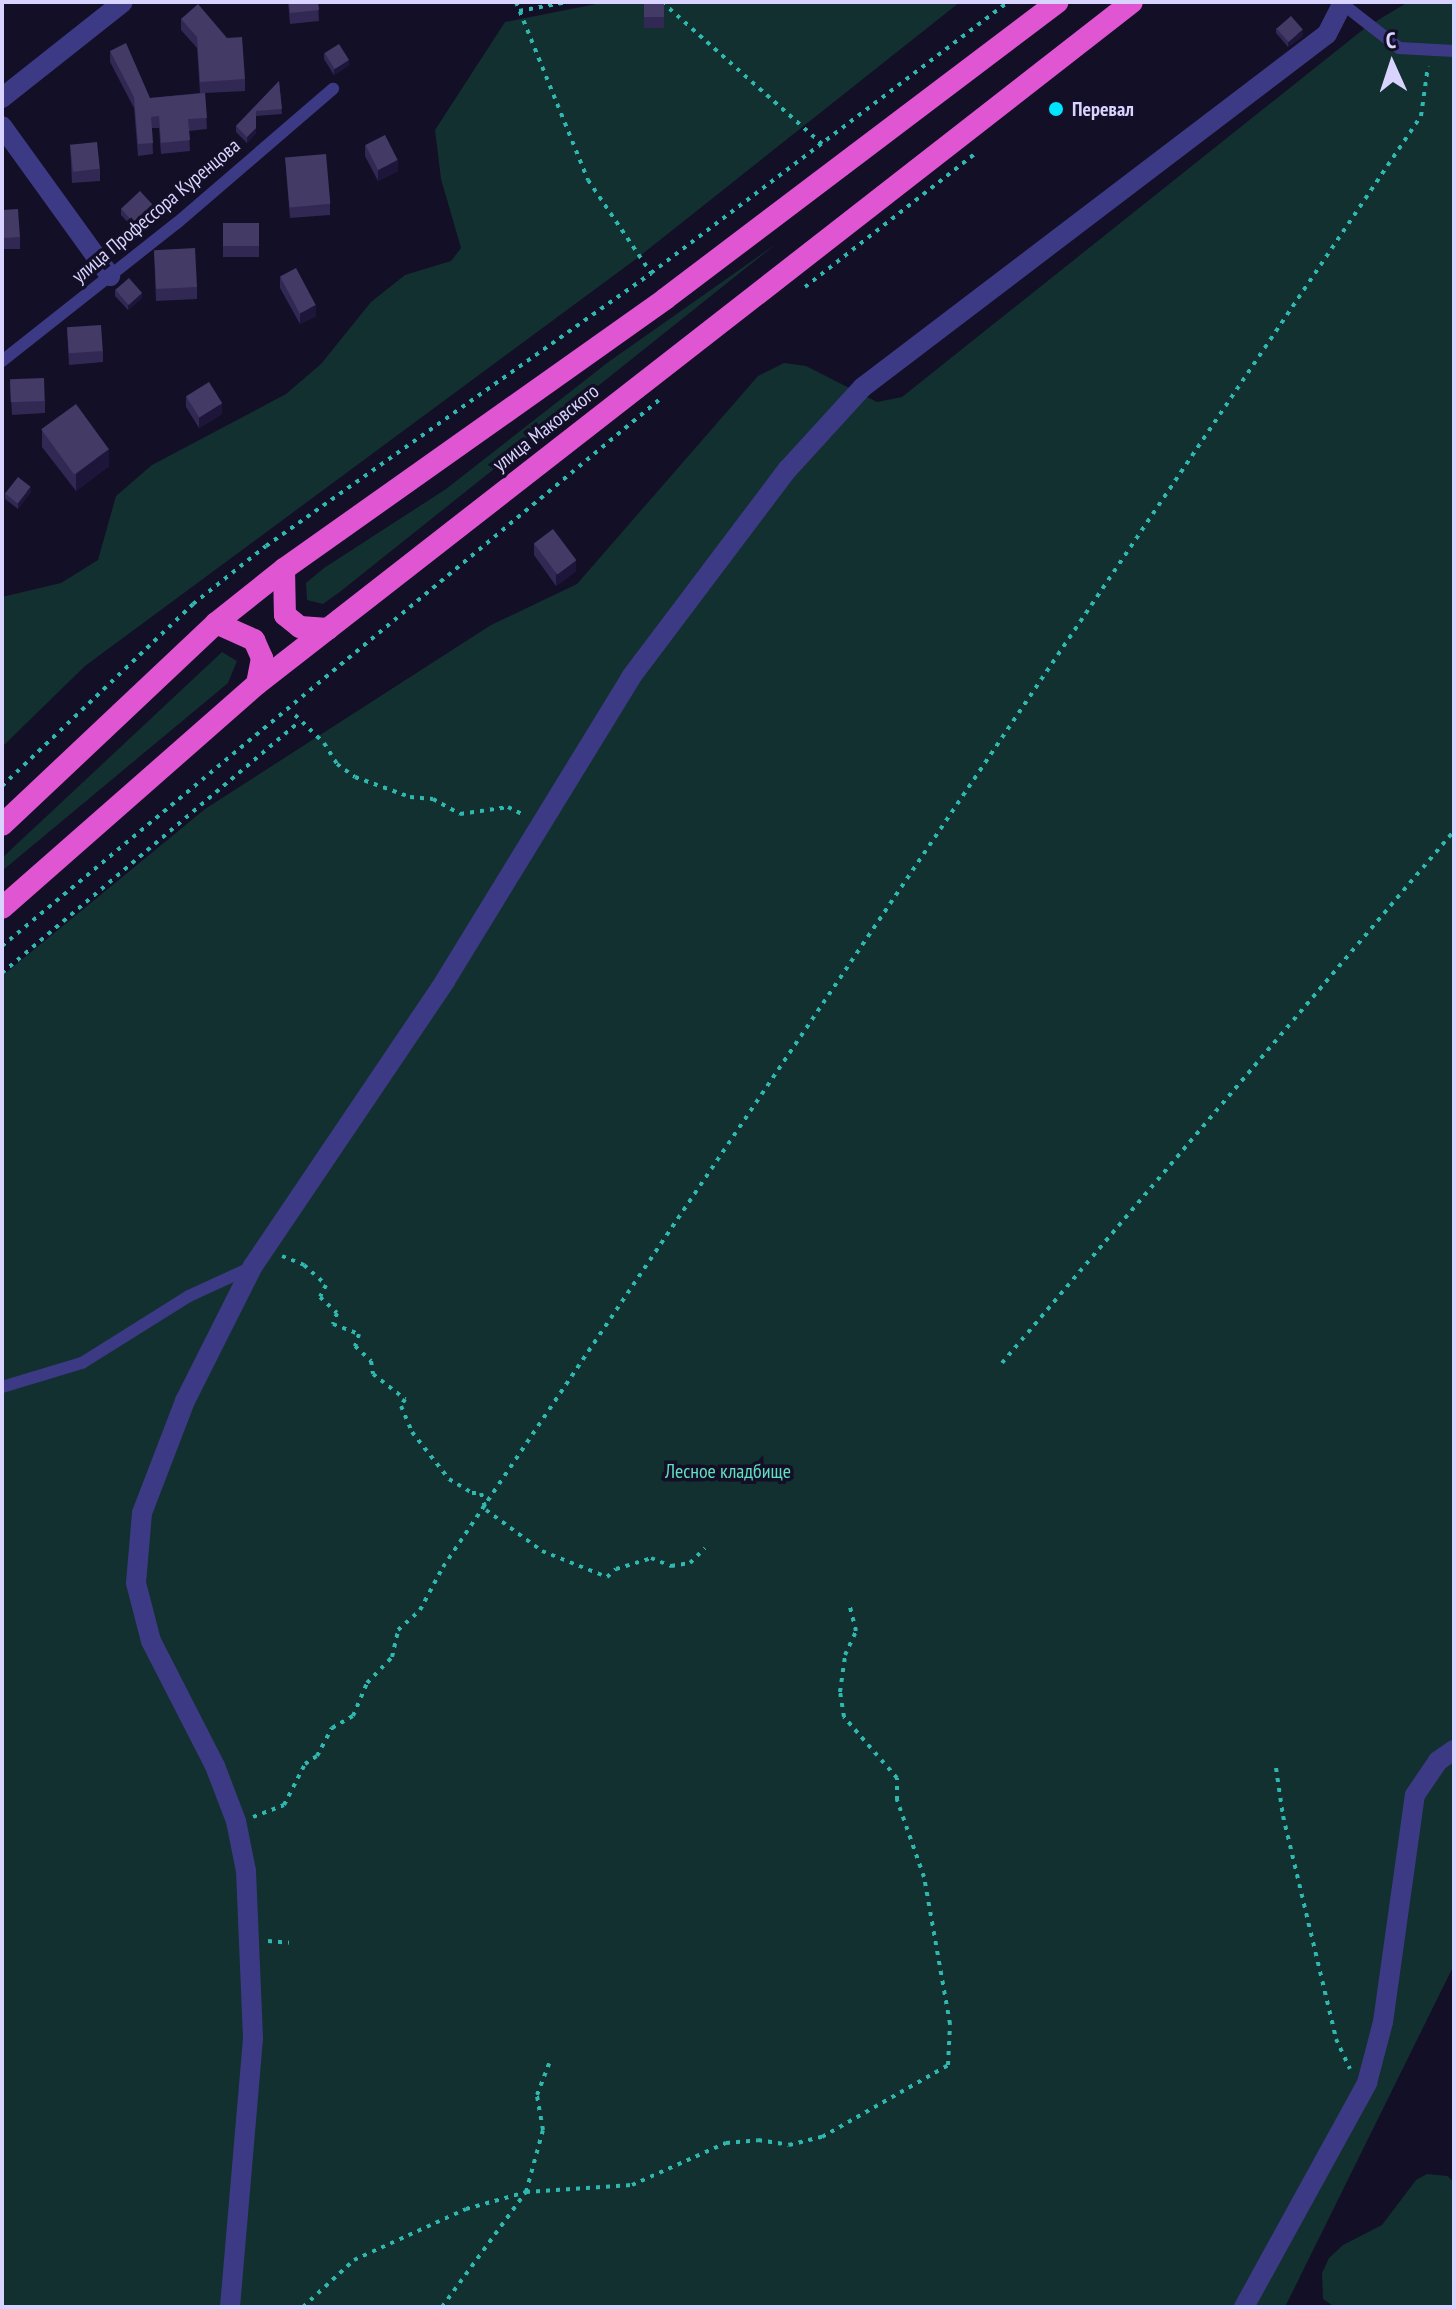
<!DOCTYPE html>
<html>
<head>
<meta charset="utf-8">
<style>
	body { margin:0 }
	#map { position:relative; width:1456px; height:2309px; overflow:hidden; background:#130f26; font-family:"PT Sans Narrow",sans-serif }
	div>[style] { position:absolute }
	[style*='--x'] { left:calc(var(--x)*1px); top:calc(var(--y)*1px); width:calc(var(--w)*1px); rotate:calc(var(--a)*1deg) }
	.green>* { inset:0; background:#12302f }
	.path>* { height:4px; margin-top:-2px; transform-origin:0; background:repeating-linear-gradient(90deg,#2fb8b0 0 4px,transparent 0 10px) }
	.service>* { height:12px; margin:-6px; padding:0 6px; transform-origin:6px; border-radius:6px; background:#3d3a85 }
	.minor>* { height:20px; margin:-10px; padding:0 10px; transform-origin:10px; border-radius:10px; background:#3d3a85 }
	.trunk>* { height:22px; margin:-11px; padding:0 11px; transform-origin:11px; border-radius:11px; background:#e055d1 }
	.wall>* { inset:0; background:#312854; transform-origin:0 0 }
	.shaded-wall>* { inset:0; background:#1d163a }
	.building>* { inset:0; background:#433a66; transform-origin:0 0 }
	.dots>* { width:22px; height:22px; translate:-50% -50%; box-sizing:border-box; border:4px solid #130f26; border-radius:50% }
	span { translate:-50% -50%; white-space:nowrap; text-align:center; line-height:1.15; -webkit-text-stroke:7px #130f26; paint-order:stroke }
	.poi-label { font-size:20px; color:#d9d4ff; font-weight:700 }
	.left { translate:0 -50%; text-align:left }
	.street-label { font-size:20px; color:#d9d4ff }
	.park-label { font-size:20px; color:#5fe0c0 }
	.frame { position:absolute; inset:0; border:4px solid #d9d4ff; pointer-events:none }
	.north { position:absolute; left:1352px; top:24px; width:80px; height:80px; -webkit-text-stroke:6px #130f26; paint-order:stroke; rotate:357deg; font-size:22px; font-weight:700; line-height:32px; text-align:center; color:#d9d4ff }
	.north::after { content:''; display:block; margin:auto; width:28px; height:36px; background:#d9d4ff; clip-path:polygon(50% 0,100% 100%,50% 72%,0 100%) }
</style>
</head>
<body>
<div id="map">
	<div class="green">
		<div style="clip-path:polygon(606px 2px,960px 2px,636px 259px,85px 666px,2px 747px,2px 597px,61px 583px,98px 560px,116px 496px,152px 465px,286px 394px,321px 364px,371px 302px,405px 275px,451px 261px,461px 248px,441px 179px,435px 130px,505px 22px)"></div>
		<div style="clip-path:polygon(1408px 2px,1454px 2px,1454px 1965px,1285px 2307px,2px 2307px,2px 976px,205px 809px,491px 625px,577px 584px,758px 376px,784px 363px,806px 366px,877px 402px,902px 397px,1365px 28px)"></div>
		<div style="clip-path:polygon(776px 244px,341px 591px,323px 604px,307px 600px,306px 583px,324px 568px,446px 489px,607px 363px)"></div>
		<div style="clip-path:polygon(222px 652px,237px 661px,228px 683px,2px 871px,2px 858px)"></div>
		<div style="clip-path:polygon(1427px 2174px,1448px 2176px,1454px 2183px,1454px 2307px,1335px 2307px,1323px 2299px,1322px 2273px,1329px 2258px,1343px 2245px,1382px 2225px,1416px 2180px)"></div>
	</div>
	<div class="path">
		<div style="--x:516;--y:2;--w:192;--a:68"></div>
		<div style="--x:588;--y:180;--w:112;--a:55.9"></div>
		<div style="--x:662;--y:2;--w:214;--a:41.6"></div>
		<div style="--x:519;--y:11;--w:49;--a:-10.6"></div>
		<div style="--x:805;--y:287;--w:219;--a:-38.1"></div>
		<div style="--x:295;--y:715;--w:40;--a:44"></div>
		<div style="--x:324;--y:743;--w:25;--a:58"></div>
		<div style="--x:337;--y:764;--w:22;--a:36"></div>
		<div style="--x:355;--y:777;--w:59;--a:20"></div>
		<div style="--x:410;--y:797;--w:23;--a:5"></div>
		<div style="--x:433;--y:799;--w:31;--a:29"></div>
		<div style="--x:460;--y:814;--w:49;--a:-8.3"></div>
		<div style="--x:508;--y:807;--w:20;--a:27"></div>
		<div style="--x:2;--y:786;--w:264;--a:-43.6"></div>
		<div style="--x:193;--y:604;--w:93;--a:-38.5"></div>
		<div style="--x:266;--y:546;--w:472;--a:-35.3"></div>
		<div style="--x:651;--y:273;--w:448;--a:-37.2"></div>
		<div style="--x:2;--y:946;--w:854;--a:-39.73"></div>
		<div style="--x:2;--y:973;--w:390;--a:-40.2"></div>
		<div style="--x:282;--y:1256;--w:24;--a:22"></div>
		<div style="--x:304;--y:1265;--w:30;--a:42"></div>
		<div style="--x:326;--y:1285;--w:13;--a:117"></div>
		<div style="--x:320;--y:1297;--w:23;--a:43"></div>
		<div style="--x:337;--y:1313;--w:12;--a:110"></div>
		<div style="--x:333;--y:1324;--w:28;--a:21"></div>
		<div style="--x:359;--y:1334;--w:13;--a:108"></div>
		<div style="--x:355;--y:1346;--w:22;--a:43"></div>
		<div style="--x:371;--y:1361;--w:13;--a:81"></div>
		<div style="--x:373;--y:1374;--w:41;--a:38"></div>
		<div style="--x:405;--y:1399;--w:8;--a:120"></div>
		<div style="--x:401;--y:1406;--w:28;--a:67"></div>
		<div style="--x:412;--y:1432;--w:60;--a:51.8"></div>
		<div style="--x:449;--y:1479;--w:27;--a:31"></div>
		<div style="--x:472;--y:1493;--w:9;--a:0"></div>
		<div style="--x:481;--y:1493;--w:18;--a:74"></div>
		<div style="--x:486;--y:1510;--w:69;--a:36.2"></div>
		<div style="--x:542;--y:1551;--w:70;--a:21.8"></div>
		<div style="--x:607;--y:1577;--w:12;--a:-42"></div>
		<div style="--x:616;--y:1569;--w:37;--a:-17"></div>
		<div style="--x:651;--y:1558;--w:22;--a:22"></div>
		<div style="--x:671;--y:1566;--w:19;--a:-9"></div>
		<div style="--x:690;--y:1563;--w:21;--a:-45"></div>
		<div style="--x:1002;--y:1363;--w:698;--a:-49.65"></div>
		<div style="--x:1276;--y:1768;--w:49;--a:81.7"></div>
		<div style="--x:1283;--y:1816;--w:229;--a:76.6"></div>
		<div style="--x:1336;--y:2039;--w:33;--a:65"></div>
		<div style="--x:253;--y:1817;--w:33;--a:-21"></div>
		<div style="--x:284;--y:1805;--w:46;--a:-62.9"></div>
		<div style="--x:305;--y:1764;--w:14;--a:-34"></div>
		<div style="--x:317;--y:1756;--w:32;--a:-62"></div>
		<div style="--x:332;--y:1728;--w:24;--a:-30"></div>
		<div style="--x:353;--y:1716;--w:36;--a:-67"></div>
		<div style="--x:367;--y:1683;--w:36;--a:-46"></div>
		<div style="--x:392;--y:1657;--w:28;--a:-77"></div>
		<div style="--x:398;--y:1630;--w:30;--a:-42"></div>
		<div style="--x:420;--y:1610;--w:49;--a:-61.9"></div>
		<div style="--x:443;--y:1567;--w:1750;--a:-56.02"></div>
		<div style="--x:1421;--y:116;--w:50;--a:-82"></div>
		<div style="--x:268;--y:1941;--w:21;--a:5"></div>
		<div style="--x:303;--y:2307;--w:69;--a:-42.7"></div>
		<div style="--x:354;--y:2260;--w:123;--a:-24.5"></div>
		<div style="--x:466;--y:2209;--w:62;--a:-15.8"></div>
		<div style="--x:526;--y:2192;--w:106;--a:-3.8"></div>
		<div style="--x:632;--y:2185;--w:103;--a:-24.1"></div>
		<div style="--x:726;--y:2143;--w:32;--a:-5"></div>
		<div style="--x:758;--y:2140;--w:31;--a:9"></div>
		<div style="--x:789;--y:2145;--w:34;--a:-14"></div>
		<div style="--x:822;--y:2137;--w:145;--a:-29.7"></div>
		<div style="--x:948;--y:2065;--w:41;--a:-87.2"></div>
		<div style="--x:950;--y:2024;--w:149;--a:-100"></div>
		<div style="--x:924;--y:1877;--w:82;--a:-109.3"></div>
		<div style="--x:897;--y:1800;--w:22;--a:-90"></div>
		<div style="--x:897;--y:1778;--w:81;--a:-131"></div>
		<div style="--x:844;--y:1717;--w:25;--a:-99"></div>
		<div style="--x:840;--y:1692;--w:37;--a:-82"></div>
		<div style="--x:845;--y:1655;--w:26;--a:-65"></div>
		<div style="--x:856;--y:1631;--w:30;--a:-104"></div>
		<div style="--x:442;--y:2307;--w:142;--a:-53.9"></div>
		<div style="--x:526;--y:2192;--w:64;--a:-74.7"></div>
		<div style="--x:543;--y:2130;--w:36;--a:-100"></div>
		<div style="--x:537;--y:2095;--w:34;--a:-69"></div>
	</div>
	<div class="service">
		<div style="--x:1344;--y:5;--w:70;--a:38"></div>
		<div style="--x:1399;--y:48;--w:55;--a:3.1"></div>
		<div style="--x:2;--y:361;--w:223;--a:-38.3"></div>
		<div style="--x:177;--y:223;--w:206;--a:-40.7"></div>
		<div style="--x:2;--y:1387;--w:84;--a:-16.7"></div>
		<div style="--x:82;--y:1363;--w:126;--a:-32.1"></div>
		<div style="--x:189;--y:1296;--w:67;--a:-24.7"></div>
	</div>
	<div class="minor">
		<div style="--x:2;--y:98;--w:154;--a:-38.4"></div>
		<div style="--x:2;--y:126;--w:185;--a:54.2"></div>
		<div style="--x:230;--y:2307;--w:270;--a:-85.1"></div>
		<div style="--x:253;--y:2038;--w:167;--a:-92.4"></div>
		<div style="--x:246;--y:1871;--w:51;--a:-101.3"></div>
		<div style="--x:236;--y:1821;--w:59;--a:-110.9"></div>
		<div style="--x:215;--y:1766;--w:140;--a:-117.1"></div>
		<div style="--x:151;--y:1641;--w:60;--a:-104.5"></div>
		<div style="--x:136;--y:1583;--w:70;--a:-85.1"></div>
		<div style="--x:142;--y:1513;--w:120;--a:-69"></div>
		<div style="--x:185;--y:1401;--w:151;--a:-63.3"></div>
		<div style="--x:253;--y:1266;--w:344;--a:-56"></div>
		<div style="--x:445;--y:981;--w:356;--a:-58.5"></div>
		<div style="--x:631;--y:677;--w:261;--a:-53"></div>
		<div style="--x:788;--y:469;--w:111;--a:-47.6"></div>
		<div style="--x:863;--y:387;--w:583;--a:-37.26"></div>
		<div style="--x:1327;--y:34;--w:36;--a:-63"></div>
		<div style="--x:1244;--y:2307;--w:256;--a:-61.2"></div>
		<div style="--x:1367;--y:2083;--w:63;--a:-75.3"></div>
		<div style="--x:1383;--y:2022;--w:229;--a:-82"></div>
		<div style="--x:1415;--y:1795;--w:41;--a:-55.9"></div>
		<div style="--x:1438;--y:1761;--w:19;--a:-35"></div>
	</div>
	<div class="trunk">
		<div style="--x:284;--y:569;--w:46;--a:88.8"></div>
		<div style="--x:285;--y:615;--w:19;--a:39"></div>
		<div style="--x:300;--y:627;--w:28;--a:4"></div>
		<div style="--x:216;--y:623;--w:42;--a:24.1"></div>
		<div style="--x:254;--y:640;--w:20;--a:66"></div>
		<div style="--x:262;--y:658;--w:26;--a:101"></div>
		<div style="--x:2;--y:825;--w:294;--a:-43.3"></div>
		<div style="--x:216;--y:623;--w:87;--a:-38.5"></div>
		<div style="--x:284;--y:569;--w:467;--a:-35.3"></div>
		<div style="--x:665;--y:299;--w:492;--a:-37.1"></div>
		<div style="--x:2;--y:908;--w:339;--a:-41.3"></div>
		<div style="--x:257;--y:684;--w:1109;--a:-37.93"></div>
	</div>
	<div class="wall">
		<div style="clip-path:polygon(288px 2px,318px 2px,319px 21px,290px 24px)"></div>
		<div style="left:644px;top:2px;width:20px;height:26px"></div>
		<div style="clip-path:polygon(181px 19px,245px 79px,245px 91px,205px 93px,207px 129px,189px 131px,190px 151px,161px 154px,159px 128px,152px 128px,153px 154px,138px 156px,134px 108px,110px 62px,110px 51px,150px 98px,200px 93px,197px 48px,181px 30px)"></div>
		<div style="clip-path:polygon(1276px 28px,1303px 36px,1288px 47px,1276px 33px)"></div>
		<div style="clip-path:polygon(324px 53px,349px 65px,334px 75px,324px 59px)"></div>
		<div style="clip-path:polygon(279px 81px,282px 114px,256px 116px,256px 133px,247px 143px,236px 132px,236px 126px)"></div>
		<div style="clip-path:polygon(70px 144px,100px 169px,100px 181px,72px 183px)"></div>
		<div style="clip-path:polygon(365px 145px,398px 171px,378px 181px,365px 156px)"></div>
		<div style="clip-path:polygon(285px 157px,330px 204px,330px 215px,290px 218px)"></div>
		<div style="clip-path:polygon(121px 209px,152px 210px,133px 228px,121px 215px)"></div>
		<div style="clip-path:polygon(2px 210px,20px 237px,20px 249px,2px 249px)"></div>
		<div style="left:223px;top:223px;width:36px;height:34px"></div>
		<div style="clip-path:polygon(154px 251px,197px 287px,197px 299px,156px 301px)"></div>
		<div style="clip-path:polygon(280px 277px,316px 316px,300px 324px,280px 288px)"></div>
		<div style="clip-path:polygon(115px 290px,142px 298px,128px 310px,115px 296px)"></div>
		<div style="clip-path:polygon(67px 329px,103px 351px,103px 362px,69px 365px)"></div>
		<div style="clip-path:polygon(10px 381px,45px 401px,45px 413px,12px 415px)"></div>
		<div style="clip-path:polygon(186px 396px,222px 414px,199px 428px,186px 407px)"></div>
		<div style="clip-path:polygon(42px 430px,109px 466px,76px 491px,42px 447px)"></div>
		<div style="clip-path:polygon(31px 492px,18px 509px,5px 499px,5px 493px)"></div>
		<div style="clip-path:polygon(534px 543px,576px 571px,556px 586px,534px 555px)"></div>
	</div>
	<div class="shaded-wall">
		<div style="clip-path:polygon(1303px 30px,1303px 36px,1288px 47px,1288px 42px)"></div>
		<div style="clip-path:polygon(349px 60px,349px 65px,334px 75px,334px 69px)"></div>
		<div style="clip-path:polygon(256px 128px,256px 133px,247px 143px,247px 137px)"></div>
		<div style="clip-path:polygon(398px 160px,398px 171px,378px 181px,378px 170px)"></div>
		<div style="clip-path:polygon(152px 204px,152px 210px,133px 228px,133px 222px)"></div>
		<div style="clip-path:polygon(142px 293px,142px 298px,128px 310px,128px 305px)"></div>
		<div style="clip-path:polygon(316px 305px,316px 316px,300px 324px,300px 313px)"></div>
		<div style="clip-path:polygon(222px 403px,222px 414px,199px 428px,199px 417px)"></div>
		<div style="clip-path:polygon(109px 449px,109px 466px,76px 491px,76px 474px)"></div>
		<div style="clip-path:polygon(31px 487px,31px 492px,18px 509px,18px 503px)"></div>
		<div style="clip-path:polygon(576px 560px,576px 571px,556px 586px,556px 574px)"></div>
	</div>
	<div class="building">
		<div style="clip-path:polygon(289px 2px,318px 2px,319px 10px,290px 13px)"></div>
		<div style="left:644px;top:2px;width:20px;height:15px"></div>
		<div style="clip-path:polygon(198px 4px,227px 38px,242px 37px,245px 79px,200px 82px,197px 37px,181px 19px)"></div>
		<div style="left:1291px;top:16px;width:18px;height:19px;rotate:49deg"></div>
		<div style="clip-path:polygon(126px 43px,150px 98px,205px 93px,207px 118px,188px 119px,190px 140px,161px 143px,159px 116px,151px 117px,153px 143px,138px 144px,134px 97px,110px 51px)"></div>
		<div style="left:339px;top:44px;width:19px;height:17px;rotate:58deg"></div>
		<div style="clip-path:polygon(279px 81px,282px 109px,256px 111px,256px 128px,247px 137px,236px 126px)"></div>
		<div style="left:385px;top:135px;width:28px;height:22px;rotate:63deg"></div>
		<div style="left:97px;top:142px;width:27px;height:27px;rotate:84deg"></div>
		<div style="left:326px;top:154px;width:50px;height:41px;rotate:85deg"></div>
		<div style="left:140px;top:191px;width:18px;height:26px;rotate:47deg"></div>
		<div style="left:18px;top:209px;width:28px;height:16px;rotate:86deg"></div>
		<div style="left:223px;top:223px;width:36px;height:23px"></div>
		<div style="left:195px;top:248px;width:39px;height:41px;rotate:87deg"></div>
		<div style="left:296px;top:268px;width:42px;height:18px;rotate:62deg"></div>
		<div style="left:129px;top:278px;width:20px;height:18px;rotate:49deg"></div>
		<div style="left:101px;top:325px;width:26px;height:34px;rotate:86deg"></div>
		<div style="left:44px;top:378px;width:23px;height:34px;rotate:88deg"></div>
		<div style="left:209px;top:382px;width:25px;height:27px;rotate:58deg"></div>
		<div style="left:76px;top:404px;width:56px;height:43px;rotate:54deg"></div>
		<div style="left:18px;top:477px;width:16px;height:21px;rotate:38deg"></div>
		<div style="left:553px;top:529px;width:39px;height:24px;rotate:53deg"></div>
	</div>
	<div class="dots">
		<div style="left:1056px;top:109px;background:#00e5ff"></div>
	</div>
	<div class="poi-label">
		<span class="left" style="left:1072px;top:109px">Перевал</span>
	</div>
	<div class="street-label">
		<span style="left:156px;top:211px;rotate:-40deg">улица Профессора Куренцова</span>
		<span style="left:546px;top:428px;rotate:-38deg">улица Маковского</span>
	</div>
	<div class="park-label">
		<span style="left:728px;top:1471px">Лесное кладбище</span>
	</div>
	<div class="frame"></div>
	<div class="north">С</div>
</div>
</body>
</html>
